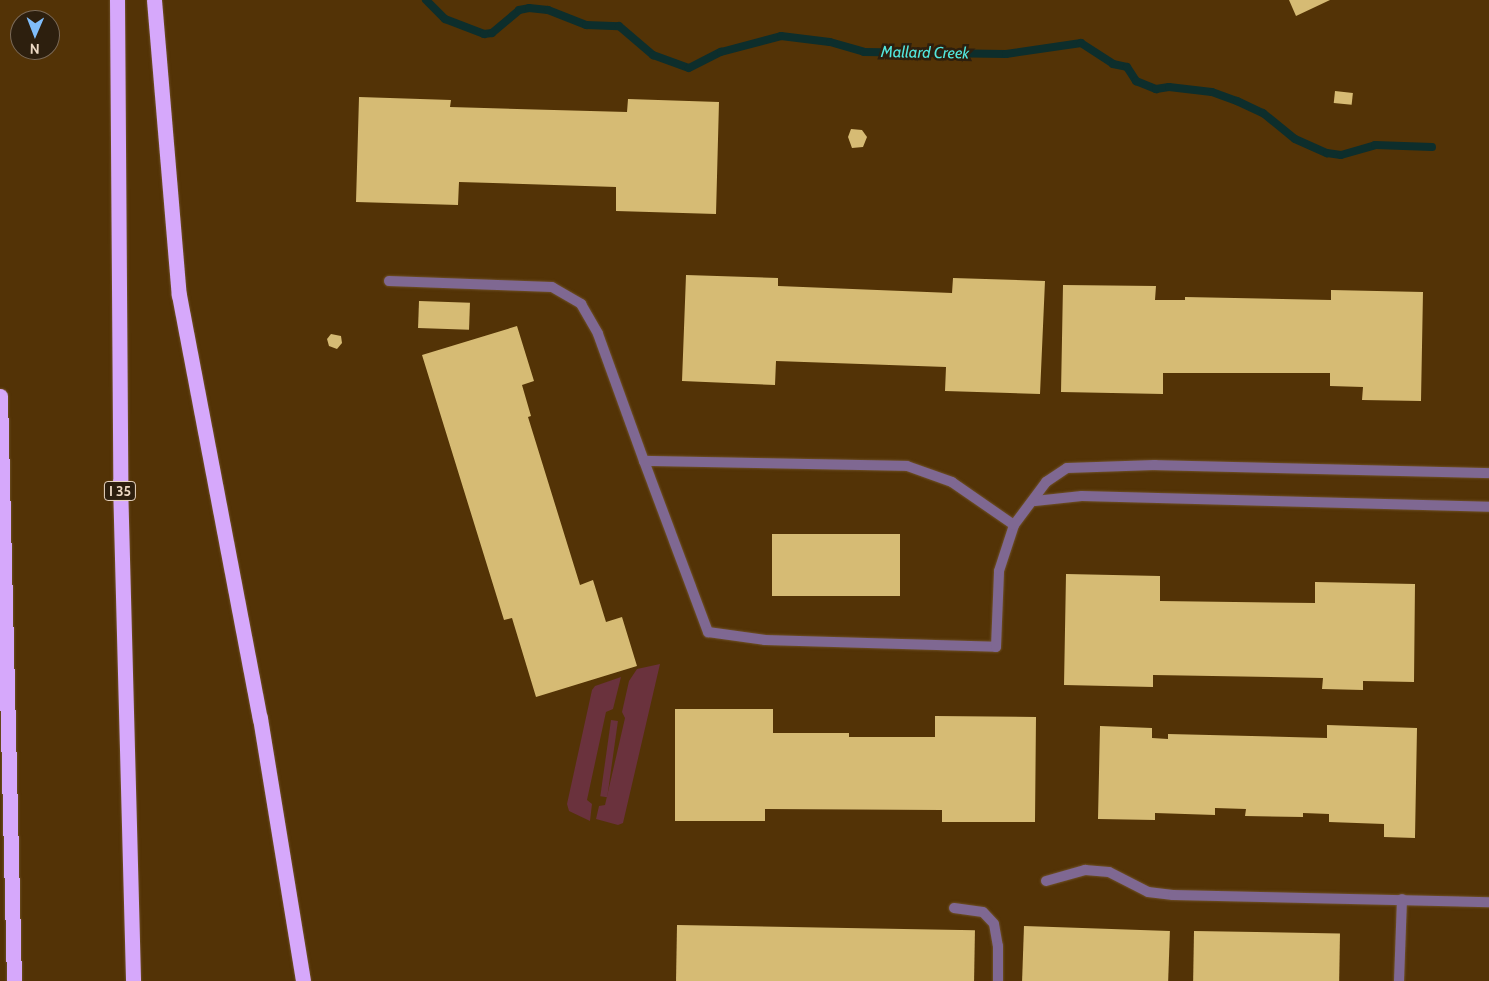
<!DOCTYPE html>
<html>
<head>
<meta charset="utf-8">
<style>
	body { margin:0 }
	#map { position:relative; width:1489px; height:981px; overflow:hidden; background:#533306; font-family:Cabin,sans-serif }
	div>[style] { position:absolute }
	[style*='--x'] { left:calc(var(--x)*1px); top:calc(var(--y)*1px); width:calc(var(--w)*1px); rotate:calc(var(--a)*1deg) }
	.green>* { inset:0; background:#6a323d; transform-origin:0 0 }
	.stream>* { height:8px; margin:-4px; padding:0 4px; transform-origin:4px; border-radius:4px; background:#0d2e2c }
	.building>* { inset:0; background:#d6bb74; transform-origin:0 0 }
	.roads { filter:drop-shadow(0 0 1px #6f5128) drop-shadow(0 0 1px #6f5128) }
	.lane>* { height:10px; margin:-5px; padding:0 5px; transform-origin:5px; border-radius:5px; background:#7f6892 }
	.highway>* { height:15px; margin:-7.5px; padding:0 7.5px; transform-origin:7.5px; border-radius:7.5px; background:#d6a8fb }
	span { translate:-50% -50%; white-space:nowrap; text-align:center; line-height:1.15; -webkit-text-stroke:5px #2d1f0e; paint-order:stroke }
	.shield-label span { padding:1px 4px; background:#2d1f0e; border:1px solid; border-radius:4px; -webkit-text-stroke-width:0 }
	.shield-label { font-size:14px; color:#edd9c4; font-weight:700 }
	.water-label { font-size:16px; color:#52e7de; font-style:italic }
	.north { position:absolute; left:10px; top:10px; width:50px; height:50px; box-sizing:border-box; background:#2d1f0e; border:1px solid #7a6957; border-radius:50%; rotate:181deg; font-size:14px; font-weight:700; line-height:20px; text-align:center; color:#edd9c4 }
	.north::after { content:''; display:block; margin:auto; width:18px; height:22px; background:#80bdfa; clip-path:polygon(50% 0,100% 100%,50% 72%,0 100%) }
</style>
</head>
<body>
<div id="map">
	<div class="green">
		<div style="clip-path:polygon(660px 664px,623px 823px,618px 825px,596px 819px,599px 806px,605px 805px,625px 718px,622px 712px,629px 681px,637px 669px)"></div>
		<div style="clip-path:polygon(621px 677px,613px 709px,606px 712px,587px 800px,592px 804px,590px 821px,569px 811px,567px 804px,592px 690px,595px 686px)"></div>
		<div style="left:611px;top:720px;width:7px;height:77px;rotate:8deg"></div>
	</div>
	<div class="stream">
		<div style="--x:426;--y:0;--w:27;--a:45"></div>
		<div style="--x:445;--y:19;--w:42;--a:21"></div>
		<div style="--x:484;--y:34;--w:8;--a:-7"></div>
		<div style="--x:492;--y:33;--w:35;--a:-40"></div>
		<div style="--x:519;--y:10;--w:10;--a:-11"></div>
		<div style="--x:529;--y:8;--w:19;--a:6"></div>
		<div style="--x:548;--y:10;--w:41;--a:21.5"></div>
		<div style="--x:586;--y:25;--w:33;--a:2"></div>
		<div style="--x:619;--y:26;--w:45;--a:40.5"></div>
		<div style="--x:653;--y:55;--w:38;--a:20"></div>
		<div style="--x:689;--y:68;--w:36;--a:-27"></div>
		<div style="--x:721;--y:52;--w:62;--a:-14.9"></div>
		<div style="--x:781;--y:36;--w:49;--a:7"></div>
		<div style="--x:830;--y:42;--w:35;--a:16"></div>
		<div style="--x:864;--y:52;--w:142;--a:0.8"></div>
		<div style="--x:1006;--y:54;--w:76;--a:-8.3"></div>
		<div style="--x:1081;--y:43;--w:38;--a:33"></div>
		<div style="--x:1113;--y:64;--w:14;--a:12"></div>
		<div style="--x:1127;--y:67;--w:17;--a:57"></div>
		<div style="--x:1136;--y:81;--w:22;--a:22"></div>
		<div style="--x:1156;--y:89;--w:13;--a:-9"></div>
		<div style="--x:1169;--y:87;--w:43;--a:6.6"></div>
		<div style="--x:1212;--y:92;--w:27;--a:20"></div>
		<div style="--x:1237;--y:101;--w:29;--a:25"></div>
		<div style="--x:1263;--y:113;--w:41;--a:39.1"></div>
		<div style="--x:1295;--y:139;--w:35;--a:24"></div>
		<div style="--x:1327;--y:153;--w:14;--a:8"></div>
		<div style="--x:1341;--y:155;--w:35;--a:-16"></div>
		<div style="--x:1375;--y:145;--w:57;--a:2"></div>
	</div>
	<div class="building">
		<div style="clip-path:polygon(1289px 0,1330px 0,1296px 16px)"></div>
		<div style="left:1335px;top:91px;width:18px;height:12px;rotate:6deg"></div>
		<div style="clip-path:polygon(359px 97px,451px 100px,450px 107px,627px 112px,628px 99px,719px 102px,716px 214px,616px 211px,616px 187px,459px 182px,458px 205px,356px 202px)"></div>
		<div style="clip-path:polygon(851px 129px,862px 130px,867px 137px,863px 147px,852px 148px,848px 137px)"></div>
		<div style="clip-path:polygon(686px 275px,778px 278px,778px 286px,952px 293px,953px 278px,1045px 281px,1040px 394px,945px 391px,946px 367px,776px 361px,775px 385px,682px 381px)"></div>
		<div style="clip-path:polygon(1063px 285px,1156px 286px,1155px 300px,1185px 300px,1185px 297px,1331px 300px,1331px 290px,1423px 292px,1421px 401px,1362px 400px,1363px 387px,1330px 386px,1330px 373px,1163px 373px,1163px 394px,1061px 392px)"></div>
		<div style="left:419px;top:301px;width:51px;height:27px;rotate:2deg"></div>
		<div style="clip-path:polygon(517px 326px,534px 381px,522px 385px,531px 416px,528px 417px,580px 585px,593px 580px,606px 622px,622px 617px,637px 666px,536px 697px,512px 618px,504px 620px,422px 355px)"></div>
		<div style="clip-path:polygon(331px 334px,341px 336px,342px 343px,337px 349px,329px 346px,327px 339px)"></div>
		<div style="left:772px;top:534px;width:128px;height:62px"></div>
		<div style="clip-path:polygon(1066px 574px,1160px 576px,1160px 601px,1315px 603px,1315px 582px,1415px 584px,1414px 682px,1363px 681px,1363px 690px,1322px 689px,1323px 678px,1153px 675px,1153px 687px,1064px 685px)"></div>
		<div style="clip-path:polygon(675px 709px,773px 709px,773px 733px,849px 733px,849px 737px,935px 737px,935px 716px,1036px 717px,1035px 822px,942px 822px,942px 810px,765px 809px,765px 821px,675px 821px)"></div>
		<div style="clip-path:polygon(1327px 725px,1417px 728px,1415px 838px,1384px 837px,1384px 824px,1329px 822px,1329px 814px,1303px 813px,1303px 817px,1245px 816px,1246px 809px,1215px 808px,1215px 815px,1155px 813px,1155px 820px,1098px 819px,1100px 726px,1152px 728px,1152px 738px,1168px 739px,1168px 734px,1327px 738px)"></div>
		<div style="left:677px;top:925px;width:298px;height:56px;rotate:1deg"></div>
		<div style="left:1024px;top:926px;width:146px;height:55px;rotate:2deg"></div>
		<div style="left:1194px;top:931px;width:146px;height:50px;rotate:1deg"></div>
	</div>
	<div class="roads">
		<div class="lane">
			<div style="--x:389;--y:281;--w:163;--a:2.1"></div>
			<div style="--x:552;--y:287;--w:34;--a:30"></div>
			<div style="--x:581;--y:304;--w:34;--a:60"></div>
			<div style="--x:598;--y:334;--w:135;--a:70.1"></div>
			<div style="--x:644;--y:461;--w:183;--a:69.5"></div>
			<div style="--x:708;--y:632;--w:58;--a:8"></div>
			<div style="--x:765;--y:640;--w:231;--a:1.7"></div>
			<div style="--x:996;--y:647;--w:76;--a:-87.7"></div>
			<div style="--x:999;--y:571;--w:48;--a:-71.9"></div>
			<div style="--x:1014;--y:525;--w:75;--a:-145.3"></div>
			<div style="--x:952;--y:482;--w:48;--a:-160.4"></div>
			<div style="--x:907;--y:466;--w:263;--a:-178.9"></div>
			<div style="--x:1035;--y:501;--w:47;--a:-6.1"></div>
			<div style="--x:1082;--y:496;--w:407;--a:1.5"></div>
			<div style="--x:1014;--y:525;--w:54;--a:-53.3"></div>
			<div style="--x:1046;--y:482;--w:25;--a:-34"></div>
			<div style="--x:1067;--y:468;--w:88;--a:-2"></div>
			<div style="--x:1155;--y:465;--w:334;--a:1.4"></div>
			<div style="--x:1046;--y:881;--w:41;--a:-15.8"></div>
			<div style="--x:1085;--y:870;--w:24;--a:5"></div>
			<div style="--x:1109;--y:872;--w:44;--a:27.1"></div>
			<div style="--x:1148;--y:892;--w:25;--a:7"></div>
			<div style="--x:1173;--y:895;--w:316;--a:1.3"></div>
			<div style="--x:954;--y:908;--w:29;--a:8"></div>
			<div style="--x:983;--y:912;--w:16;--a:47"></div>
			<div style="--x:994;--y:924;--w:22;--a:80"></div>
			<div style="--x:998;--y:946;--w:35;--a:90"></div>
			<div style="--x:1399;--y:981;--w:82;--a:-87.9"></div>
		</div>
		<div class="highway">
			<div style="--x:117;--y:0;--w:482;--a:89.6"></div>
			<div style="--x:120;--y:482;--w:499;--a:88.5"></div>
			<div style="--x:154;--y:0;--w:296;--a:85.2"></div>
			<div style="--x:179;--y:295;--w:431;--a:79.2"></div>
			<div style="--x:260;--y:718;--w:266;--a:80.7"></div>
			<div style="--x:0;--y:396;--w:585;--a:88.63"></div>
		</div>
	</div>
	<div class="shield-label">
		<span style="left:120px;top:491px">I 35</span>
	</div>
	<div class="water-label">
		<span style="left:925px;top:53px;rotate:1deg">Mallard Creek</span>
	</div>
	<div class="north">N</div>
</div>
</body>
</html>
